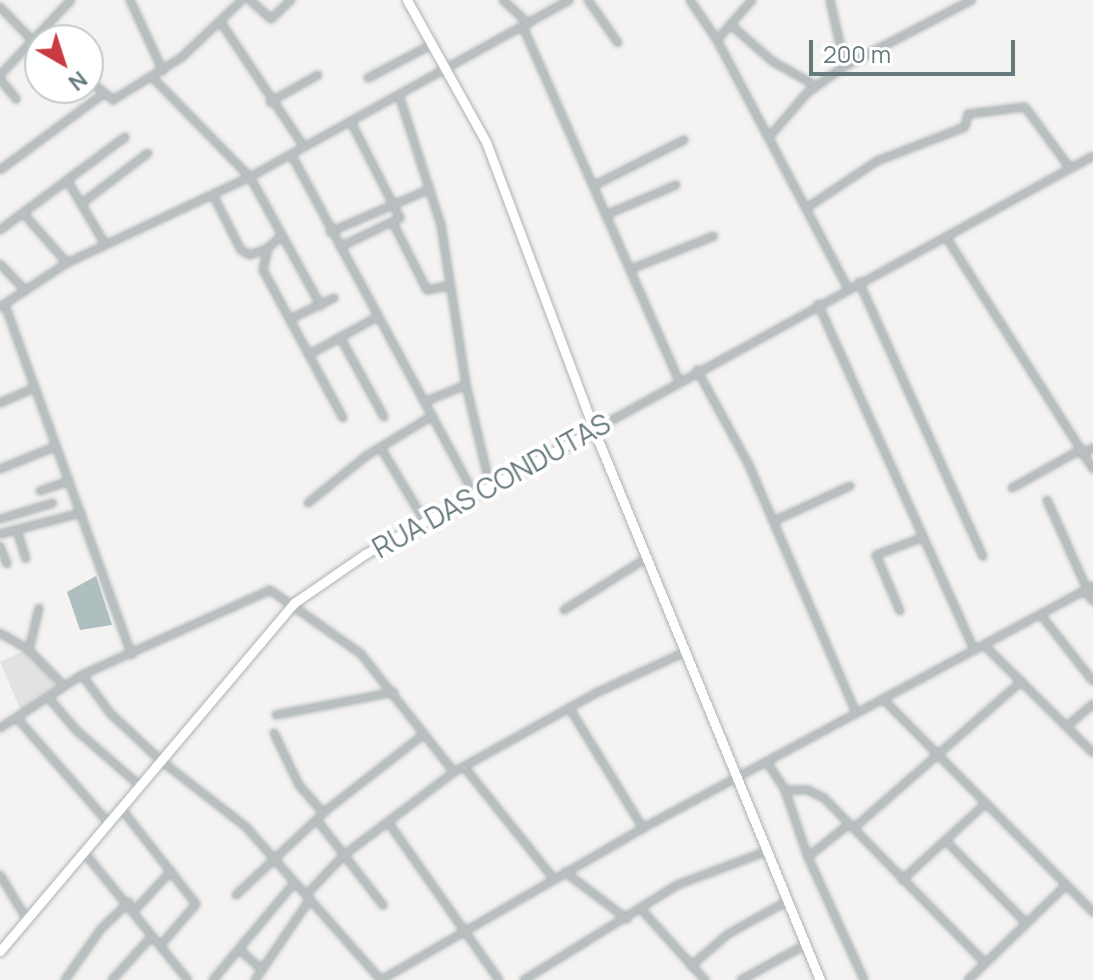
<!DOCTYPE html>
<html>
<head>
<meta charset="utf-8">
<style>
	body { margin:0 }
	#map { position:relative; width:1093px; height:980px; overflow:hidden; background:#f4f3f1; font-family:Manrope,sans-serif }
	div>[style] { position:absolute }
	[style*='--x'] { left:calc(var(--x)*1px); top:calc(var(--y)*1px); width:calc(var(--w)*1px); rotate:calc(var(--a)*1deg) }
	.built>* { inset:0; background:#e2e3e1 }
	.water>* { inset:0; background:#afbfbf }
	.roads { filter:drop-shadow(0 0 2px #acb3b5) drop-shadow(0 0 2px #acb3b5) }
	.street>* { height:6px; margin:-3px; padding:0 3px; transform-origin:3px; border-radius:3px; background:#b9bfc0 }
	.secondary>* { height:9px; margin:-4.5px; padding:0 4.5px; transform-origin:4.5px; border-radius:4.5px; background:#fff }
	span { translate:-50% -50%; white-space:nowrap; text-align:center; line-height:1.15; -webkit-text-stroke:8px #fff; paint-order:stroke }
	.street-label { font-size:28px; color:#677a7e }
	.north { position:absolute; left:24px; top:24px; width:80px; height:80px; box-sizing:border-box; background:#fff; border:2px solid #c2cacb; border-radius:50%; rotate:141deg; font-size:22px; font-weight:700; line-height:32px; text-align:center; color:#677a7e }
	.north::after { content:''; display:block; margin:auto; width:28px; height:36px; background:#cb3941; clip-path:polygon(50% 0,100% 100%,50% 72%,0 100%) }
	.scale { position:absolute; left:809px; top:40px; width:206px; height:36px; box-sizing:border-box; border:4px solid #677a7e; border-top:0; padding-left:10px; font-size:24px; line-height:28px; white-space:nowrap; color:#677a7e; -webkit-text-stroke:6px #fff; paint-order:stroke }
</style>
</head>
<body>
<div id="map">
	<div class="built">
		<div style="clip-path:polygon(28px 649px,58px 688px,21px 711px,0 662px)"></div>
	</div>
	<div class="water">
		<div style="clip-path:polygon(96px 576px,112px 625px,80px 630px,67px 592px)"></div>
	</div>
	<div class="roads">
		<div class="street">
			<div style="--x:130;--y:0;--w:78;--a:65.1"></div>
			<div style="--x:250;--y:0;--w:28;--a:42"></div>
			<div style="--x:271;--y:19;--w:28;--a:-44"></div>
			<div style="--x:503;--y:0;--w:35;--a:43"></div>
			<div style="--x:588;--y:0;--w:52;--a:55.1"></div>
			<div style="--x:690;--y:0;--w:48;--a:56"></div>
			<div style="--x:717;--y:40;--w:280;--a:62.2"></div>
			<div style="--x:830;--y:0;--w:68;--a:77.2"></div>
			<div style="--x:0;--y:7;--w:47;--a:45.9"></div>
			<div style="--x:220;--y:21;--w:151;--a:56.3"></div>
			<div style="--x:731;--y:25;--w:55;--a:41.3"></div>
			<div style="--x:772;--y:61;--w:51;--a:29.6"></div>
			<div style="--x:523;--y:27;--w:386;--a:66.2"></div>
			<div style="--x:717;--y:40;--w:53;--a:-48.8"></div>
			<div style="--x:0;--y:75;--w:103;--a:-46.6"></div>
			<div style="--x:153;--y:78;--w:139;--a:45.6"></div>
			<div style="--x:250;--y:177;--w:147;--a:61.2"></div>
			<div style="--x:368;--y:78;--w:73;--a:-27.6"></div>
			<div style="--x:0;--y:79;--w:26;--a:51"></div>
			<div style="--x:88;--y:79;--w:33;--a:40"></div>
			<div style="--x:113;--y:100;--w:81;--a:-31.9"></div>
			<div style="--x:182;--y:57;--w:83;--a:-43.5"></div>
			<div style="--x:399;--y:95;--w:137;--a:72.1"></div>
			<div style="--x:441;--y:225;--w:162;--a:81.1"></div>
			<div style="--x:466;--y:385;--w:104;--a:76.6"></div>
			<div style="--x:270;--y:102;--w:55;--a:-29.4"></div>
			<div style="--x:770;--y:136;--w:57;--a:-49.3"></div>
			<div style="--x:807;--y:93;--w:47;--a:-35.4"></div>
			<div style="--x:845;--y:66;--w:143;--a:-27.5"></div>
			<div style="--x:291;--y:154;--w:386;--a:61.7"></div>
			<div style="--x:0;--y:170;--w:128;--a:-36.4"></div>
			<div style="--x:67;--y:180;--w:74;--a:59.3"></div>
			<div style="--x:595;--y:185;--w:100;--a:-26.8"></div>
			<div style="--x:213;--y:195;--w:62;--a:63"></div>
			<div style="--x:241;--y:250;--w:10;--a:29"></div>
			<div style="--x:250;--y:255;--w:19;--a:-21"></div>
			<div style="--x:81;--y:204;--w:84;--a:-37.3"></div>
			<div style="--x:808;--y:207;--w:83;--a:-33.7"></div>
			<div style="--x:877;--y:161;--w:94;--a:-21.1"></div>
			<div style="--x:965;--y:127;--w:13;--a:-77"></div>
			<div style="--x:968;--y:114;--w:57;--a:-7"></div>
			<div style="--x:1025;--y:107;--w:76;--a:53.6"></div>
			<div style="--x:23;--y:213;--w:67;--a:48.7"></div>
			<div style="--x:608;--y:214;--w:74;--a:-23.1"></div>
			<div style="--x:393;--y:223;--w:75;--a:63.1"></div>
			<div style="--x:427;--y:290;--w:21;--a:-11"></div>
			<div style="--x:0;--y:230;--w:156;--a:-36.6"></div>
			<div style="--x:330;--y:232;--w:109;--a:-23.3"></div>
			<div style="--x:282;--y:235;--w:19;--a:137"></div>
			<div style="--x:268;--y:248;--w:23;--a:103"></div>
			<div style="--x:263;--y:270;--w:168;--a:61.6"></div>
			<div style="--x:946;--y:237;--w:275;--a:57.6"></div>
			<div style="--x:340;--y:247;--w:67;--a:-25.8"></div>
			<div style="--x:400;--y:218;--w:108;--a:-117"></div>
			<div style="--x:0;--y:264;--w:37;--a:46"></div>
			<div style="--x:631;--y:269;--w:89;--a:-21.7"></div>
			<div style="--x:859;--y:282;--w:301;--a:65.7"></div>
			<div style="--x:818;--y:304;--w:380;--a:65.7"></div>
			<div style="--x:5;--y:305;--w:372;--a:70.1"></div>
			<div style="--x:0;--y:307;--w:80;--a:-33.3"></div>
			<div style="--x:67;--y:263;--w:202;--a:-25.2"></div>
			<div style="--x:250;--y:177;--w:365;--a:-29"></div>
			<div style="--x:290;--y:319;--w:49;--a:-25.5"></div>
			<div style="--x:340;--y:337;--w:91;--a:61.2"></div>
			<div style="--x:310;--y:354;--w:77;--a:-28.9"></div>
			<div style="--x:697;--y:370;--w:106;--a:61.3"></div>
			<div style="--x:748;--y:463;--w:272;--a:66.6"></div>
			<div style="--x:424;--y:402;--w:45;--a:-22"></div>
			<div style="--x:0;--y:403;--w:37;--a:-24"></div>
			<div style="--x:594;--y:430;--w:569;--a:-28.77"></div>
			<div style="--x:381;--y:448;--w:84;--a:59.2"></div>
			<div style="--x:1082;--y:454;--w:13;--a:-29"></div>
			<div style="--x:0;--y:469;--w:61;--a:-22"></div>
			<div style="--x:1012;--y:488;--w:78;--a:-29.2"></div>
			<div style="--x:40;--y:491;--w:31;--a:-19"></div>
			<div style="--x:1047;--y:500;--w:98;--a:65.8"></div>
			<div style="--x:308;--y:503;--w:75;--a:-39"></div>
			<div style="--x:366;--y:456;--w:77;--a:-31.2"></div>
			<div style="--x:0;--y:519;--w:55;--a:-16.8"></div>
			<div style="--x:774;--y:521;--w:84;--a:-24.7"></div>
			<div style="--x:17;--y:530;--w:30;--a:73"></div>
			<div style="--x:0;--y:534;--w:84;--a:-14.5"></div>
			<div style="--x:0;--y:546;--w:19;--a:69"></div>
			<div style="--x:1085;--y:591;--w:13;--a:51"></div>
			<div style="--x:564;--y:610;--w:99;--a:-32.2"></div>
			<div style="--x:900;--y:611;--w:61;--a:-113.2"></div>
			<div style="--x:876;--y:555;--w:51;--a:-20.6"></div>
			<div style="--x:1041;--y:615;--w:84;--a:51.8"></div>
			<div style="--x:0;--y:633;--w:34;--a:30"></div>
			<div style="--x:29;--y:650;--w:50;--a:45.8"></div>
			<div style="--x:984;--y:645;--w:153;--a:44.7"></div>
			<div style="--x:29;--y:650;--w:43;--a:-76.6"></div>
			<div style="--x:82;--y:675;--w:47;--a:53.6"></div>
			<div style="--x:110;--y:713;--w:69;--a:43.2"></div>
			<div style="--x:160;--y:760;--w:109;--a:37.9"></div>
			<div style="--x:246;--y:827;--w:204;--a:48.6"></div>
			<div style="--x:48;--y:697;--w:43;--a:49.7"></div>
			<div style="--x:76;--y:730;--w:84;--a:41.1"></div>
			<div style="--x:884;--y:700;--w:298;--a:45.4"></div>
			<div style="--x:570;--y:709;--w:140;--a:58.5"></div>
			<div style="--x:276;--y:715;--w:120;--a:-11"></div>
			<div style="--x:17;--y:718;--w:137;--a:48.9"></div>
			<div style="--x:1067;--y:726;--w:34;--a:-40"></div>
			<div style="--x:0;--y:728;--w:98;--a:-32.9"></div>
			<div style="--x:82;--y:675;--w:206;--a:-24.3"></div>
			<div style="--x:270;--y:590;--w:111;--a:35.1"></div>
			<div style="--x:361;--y:654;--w:150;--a:51.8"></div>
			<div style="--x:274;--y:733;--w:58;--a:64.3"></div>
			<div style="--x:299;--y:785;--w:37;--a:49"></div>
			<div style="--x:767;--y:762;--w:33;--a:57"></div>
			<div style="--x:785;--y:790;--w:71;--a:71.1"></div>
			<div style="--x:808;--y:857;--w:135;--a:65.5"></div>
			<div style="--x:465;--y:768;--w:141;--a:51.3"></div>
			<div style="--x:785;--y:790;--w:23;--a:0"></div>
			<div style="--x:808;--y:790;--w:18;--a:27"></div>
			<div style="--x:824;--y:798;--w:229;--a:45.7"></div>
			<div style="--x:120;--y:807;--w:123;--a:51.9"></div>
			<div style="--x:196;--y:904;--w:55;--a:130.6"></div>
			<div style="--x:317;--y:820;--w:108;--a:52.2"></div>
			<div style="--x:388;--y:822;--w:193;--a:54.9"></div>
			<div style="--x:854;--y:828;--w:223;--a:-41.2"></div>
			<div style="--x:947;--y:842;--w:113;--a:45.7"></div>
			<div style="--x:83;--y:851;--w:166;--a:50.9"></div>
			<div style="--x:808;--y:857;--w:53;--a:-38.8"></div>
			<div style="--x:565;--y:872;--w:78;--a:37.2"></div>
			<div style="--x:0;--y:875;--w:50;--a:58.8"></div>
			<div style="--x:902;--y:880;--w:113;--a:-42.5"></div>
			<div style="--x:236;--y:895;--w:126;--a:-43.1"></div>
			<div style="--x:328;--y:809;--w:122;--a:-38"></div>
			<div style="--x:306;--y:895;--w:55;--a:-46.5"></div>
			<div style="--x:344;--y:855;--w:138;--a:-37"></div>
			<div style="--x:454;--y:772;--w:162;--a:-29.1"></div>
			<div style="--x:596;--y:693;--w:98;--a:-24.7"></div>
			<div style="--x:641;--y:909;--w:96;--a:48"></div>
			<div style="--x:135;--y:910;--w:53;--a:-47.3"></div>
			<div style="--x:240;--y:950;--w:28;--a:42"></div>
			<div style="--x:691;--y:966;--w:49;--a:-40.9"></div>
			<div style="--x:728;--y:934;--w:64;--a:-29"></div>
			<div style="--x:65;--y:980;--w:62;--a:-54.8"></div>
			<div style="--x:101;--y:929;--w:39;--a:-44"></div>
			<div style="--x:112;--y:980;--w:59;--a:-47.7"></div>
			<div style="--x:213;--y:980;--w:126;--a:-50.1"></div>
			<div style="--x:255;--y:980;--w:98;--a:-55.8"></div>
			<div style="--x:381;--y:980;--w:303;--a:-30.1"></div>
			<div style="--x:643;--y:828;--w:511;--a:-28.27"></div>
			<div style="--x:524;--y:980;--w:180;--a:-31.8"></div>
			<div style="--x:677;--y:885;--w:94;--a:-20.6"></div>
			<div style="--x:741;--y:980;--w:71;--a:-28.7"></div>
			<div style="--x:968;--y:980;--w:135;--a:-44.1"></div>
		</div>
		<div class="secondary">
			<div style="--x:407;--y:0;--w:162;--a:60.9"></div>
			<div style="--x:486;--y:142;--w:308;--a:69.4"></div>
			<div style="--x:594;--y:430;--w:595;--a:67.66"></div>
			<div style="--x:0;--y:951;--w:456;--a:-49.8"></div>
			<div style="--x:294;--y:603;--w:86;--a:-34.6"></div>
			<div style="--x:365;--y:554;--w:260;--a:-28.4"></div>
		</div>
	</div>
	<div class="street-label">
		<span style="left:491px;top:485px;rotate:-29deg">RUA DAS CONDUTAS</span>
	</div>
	<div class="north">N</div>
	<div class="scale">200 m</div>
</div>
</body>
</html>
